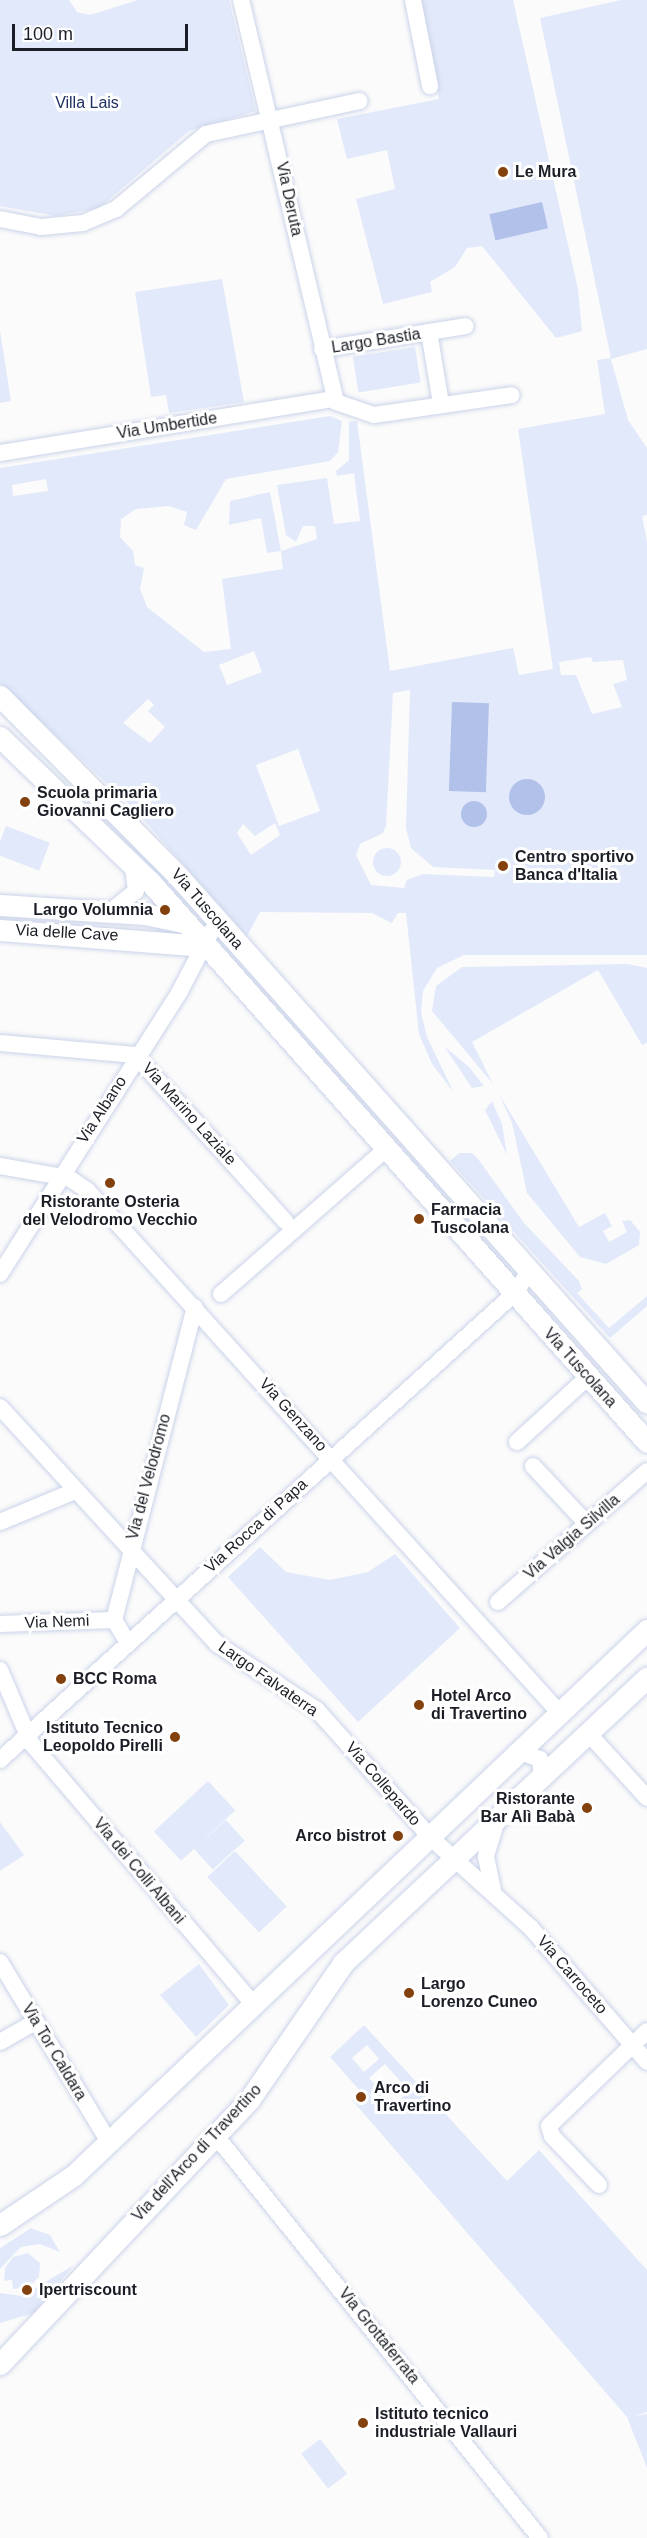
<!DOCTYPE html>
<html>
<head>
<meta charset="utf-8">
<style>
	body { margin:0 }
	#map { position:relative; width:647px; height:2538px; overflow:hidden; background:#fbfbfb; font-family:Helvetica,sans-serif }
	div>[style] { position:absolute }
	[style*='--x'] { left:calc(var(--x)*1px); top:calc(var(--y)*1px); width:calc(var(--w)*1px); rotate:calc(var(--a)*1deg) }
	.green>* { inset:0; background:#e2e9fa; transform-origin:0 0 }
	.round { border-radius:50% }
	.water>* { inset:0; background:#b2c1ea; transform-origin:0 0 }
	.roads { filter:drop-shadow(0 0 2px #cad3e9) drop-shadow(0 0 2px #cad3e9) }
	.minor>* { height:16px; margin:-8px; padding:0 8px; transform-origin:8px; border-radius:8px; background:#fff }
	.major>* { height:21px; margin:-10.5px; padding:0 10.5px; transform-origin:10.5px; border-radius:10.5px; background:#fff }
	.dots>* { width:16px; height:16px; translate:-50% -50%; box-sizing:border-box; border:3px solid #fff; border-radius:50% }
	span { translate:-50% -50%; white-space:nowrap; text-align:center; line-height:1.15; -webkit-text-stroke:6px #fff; paint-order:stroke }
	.park-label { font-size:16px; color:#213062 }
	.poi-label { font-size:16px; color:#1b1e26; font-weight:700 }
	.left { translate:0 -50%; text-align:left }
	.right { translate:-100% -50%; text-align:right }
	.street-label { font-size:16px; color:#1b1e26 }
	.scale { position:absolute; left:12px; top:24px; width:176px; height:27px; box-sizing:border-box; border:3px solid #1b1e26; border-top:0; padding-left:8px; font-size:18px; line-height:21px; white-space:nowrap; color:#1b1e26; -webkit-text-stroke:4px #fff; paint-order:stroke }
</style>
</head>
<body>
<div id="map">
	<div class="green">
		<div style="clip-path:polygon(0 0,69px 0,77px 12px,90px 15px,138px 0,229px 0,256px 111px,189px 131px,99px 208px,56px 216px,0 206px)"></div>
		<div style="clip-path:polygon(421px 0,513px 0,578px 289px,582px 331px,556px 338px,482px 246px,467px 248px,455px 267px,430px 282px,432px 292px,383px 304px,356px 199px,395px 189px,387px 150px,347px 159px,337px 119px,439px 99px)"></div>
		<div style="clip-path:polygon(evenodd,621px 0,647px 0,647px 349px,611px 359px,628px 420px,647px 448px,647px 515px,642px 516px,647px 542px,647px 955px,464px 955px,437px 968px,423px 991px,421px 1012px,427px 1037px,454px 1093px,432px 1064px,419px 1034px,406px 913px,398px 913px,392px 923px,372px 913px,260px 912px,247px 936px,133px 808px,0 683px,0 468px,330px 416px,342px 421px,338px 452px,330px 461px,226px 479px,196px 530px,184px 525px,187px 512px,169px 506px,136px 509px,121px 519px,120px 537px,133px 551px,135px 565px,144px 568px,140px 589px,147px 607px,204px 652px,231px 649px,222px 579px,283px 569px,281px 551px,267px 553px,261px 518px,229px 525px,230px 501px,270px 492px,281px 551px,317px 539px,315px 526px,303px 526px,296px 542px,286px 535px,277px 485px,327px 478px,334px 524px,360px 521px,354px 473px,337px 476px,336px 471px,349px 460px,349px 422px,357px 421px,390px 671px,513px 648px,519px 675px,553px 669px,518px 429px,605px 414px,597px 360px,611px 358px,540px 18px,621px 0,46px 479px,48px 491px,13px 496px,12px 485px,46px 479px,621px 0,254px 651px,262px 672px,227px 685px,219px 665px,254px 651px,621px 0,591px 657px,593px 662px,623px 660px,627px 680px,613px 684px,622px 707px,592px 714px,576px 675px,561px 675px,559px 662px,591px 657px,621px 0,410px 690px,406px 828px,411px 848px,433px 867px,495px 870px,494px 877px,423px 874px,407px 880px,404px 888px,371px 885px,356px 855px,360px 844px,383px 833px,386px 826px,393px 693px,410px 690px,621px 0,148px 699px,154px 705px,148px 711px,165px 727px,150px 743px,123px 723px,148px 699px,621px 0,298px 749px,320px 811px,279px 826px,256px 765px,298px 749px,621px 0,275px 823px,280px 835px,251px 855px,237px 833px,243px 824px,255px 836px,275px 823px)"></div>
		<div style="clip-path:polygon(222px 279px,244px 402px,169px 413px,166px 395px,151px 397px,135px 292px)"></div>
		<div style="clip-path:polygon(0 331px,11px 401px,0 403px)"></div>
		<div style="left:415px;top:347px;width:36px;height:63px;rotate:81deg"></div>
		<div style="left:6px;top:826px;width:47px;height:30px;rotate:21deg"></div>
		<div class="round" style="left:373px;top:848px;width:28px;height:28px"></div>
		<div style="clip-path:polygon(628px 964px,647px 968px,647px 1043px,642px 1045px,598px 970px,472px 1042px,493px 1084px,432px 1011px,436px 986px,462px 967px)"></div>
		<div style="clip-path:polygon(444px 1046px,469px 1067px,484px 1086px,472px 1088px)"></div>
		<div style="clip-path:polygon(499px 1094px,579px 1227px,605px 1213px,612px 1226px,603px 1231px,609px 1242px,627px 1232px,622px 1221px,630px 1220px,640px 1232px,639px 1245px,606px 1264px,580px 1257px,527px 1193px,512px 1123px)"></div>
		<div style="clip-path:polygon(492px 1101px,502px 1124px,507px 1155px,485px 1110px)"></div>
		<div style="clip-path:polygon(459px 1153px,472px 1153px,478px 1159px,524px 1223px,579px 1281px,582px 1289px,577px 1293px,609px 1328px,647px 1296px,647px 1306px,610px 1338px,450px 1161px)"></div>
		<div style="clip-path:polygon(260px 1547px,286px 1572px,330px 1580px,368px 1572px,395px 1554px,460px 1628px,358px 1722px,228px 1577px)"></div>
		<div style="left:208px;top:1781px;width:40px;height:74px;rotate:47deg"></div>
		<div style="left:226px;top:1820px;width:28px;height:43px;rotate:48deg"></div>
		<div style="clip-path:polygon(0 1822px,24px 1855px,0 1871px)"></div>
		<div style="left:235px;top:1851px;width:76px;height:38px;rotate:47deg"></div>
		<div style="clip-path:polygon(199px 1964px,229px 2005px,196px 2037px,160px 1995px)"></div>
		<div style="clip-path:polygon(evenodd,364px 2025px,507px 2181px,539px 2150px,647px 2270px,647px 2412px,634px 2416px,647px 2414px,647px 2468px,627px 2417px,352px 2100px,361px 2092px,330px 2057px,364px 2025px,367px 2045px,379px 2059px,364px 2072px,352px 2058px,367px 2045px,364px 2025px,385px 2064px,409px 2091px,394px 2105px,369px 2078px,385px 2064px)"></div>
		<div style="clip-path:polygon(31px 2228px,50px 2235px,60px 2252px,40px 2244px,21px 2247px,0 2269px,0 2248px)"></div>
		<div style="clip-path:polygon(28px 2253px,40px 2263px,39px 2277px,28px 2287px,13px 2289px,12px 2280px,4px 2281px,5px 2268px,13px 2257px)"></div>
		<div style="clip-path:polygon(74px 2265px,34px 2313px,0 2323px,0 2293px,22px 2296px)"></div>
		<div style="left:320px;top:2439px;width:44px;height:24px;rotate:52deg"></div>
	</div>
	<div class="water">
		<div style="left:542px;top:202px;width:27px;height:54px;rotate:77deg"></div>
		<div style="left:452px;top:702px;width:37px;height:89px;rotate:2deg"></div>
		<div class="round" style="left:509px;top:779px;width:36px;height:36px"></div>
		<div class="round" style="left:461px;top:801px;width:26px;height:26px"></div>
	</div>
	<div class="roads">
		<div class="minor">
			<div style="--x:241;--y:0;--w:413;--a:76.7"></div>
			<div style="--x:336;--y:402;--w:40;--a:18.9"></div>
			<div style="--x:374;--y:415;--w:139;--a:-8.2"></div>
			<div style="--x:413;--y:0;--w:88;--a:78.8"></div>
			<div style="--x:0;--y:219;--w:42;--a:11"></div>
			<div style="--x:41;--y:227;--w:42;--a:-5.4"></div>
			<div style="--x:83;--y:223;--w:36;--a:-23"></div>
			<div style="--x:116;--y:209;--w:117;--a:-39.8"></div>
			<div style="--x:206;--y:134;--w:157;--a:-12.1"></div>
			<div style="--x:429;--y:332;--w:37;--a:-9"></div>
			<div style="--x:322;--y:349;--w:108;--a:-9"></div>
			<div style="--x:429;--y:332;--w:73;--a:80.5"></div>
			<div style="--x:0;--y:453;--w:338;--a:-9.2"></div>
			<div style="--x:110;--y:912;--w:33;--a:-39"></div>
			<div style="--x:136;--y:891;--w:26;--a:-97"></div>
			<div style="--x:0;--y:1043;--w:136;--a:5.1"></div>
			<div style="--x:135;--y:1055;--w:224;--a:47.9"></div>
			<div style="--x:0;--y:1166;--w:70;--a:9.9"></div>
			<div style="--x:69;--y:1178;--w:22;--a:34"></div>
			<div style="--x:87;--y:1190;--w:702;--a:47.89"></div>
			<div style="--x:0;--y:1274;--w:335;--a:-57.5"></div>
			<div style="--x:180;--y:991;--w:67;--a:-62.3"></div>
			<div style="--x:221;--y:1294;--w:217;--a:-41.3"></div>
			<div style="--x:0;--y:1407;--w:321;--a:47.5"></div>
			<div style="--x:217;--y:1644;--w:120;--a:33.4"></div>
			<div style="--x:317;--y:1710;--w:170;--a:48.3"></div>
			<div style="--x:430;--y:1837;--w:136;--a:42"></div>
			<div style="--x:531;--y:1928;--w:177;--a:49.1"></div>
			<div style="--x:517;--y:1442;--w:96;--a:-42.5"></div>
			<div style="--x:533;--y:1466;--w:79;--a:47"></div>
			<div style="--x:0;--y:1522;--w:81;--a:-22.5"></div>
			<div style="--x:498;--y:1602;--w:198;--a:-41.3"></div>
			<div style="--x:0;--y:1624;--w:114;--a:-2"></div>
			<div style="--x:128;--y:1643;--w:27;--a:-121"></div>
			<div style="--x:114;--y:1620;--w:323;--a:-75.5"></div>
			<div style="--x:0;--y:1670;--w:79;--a:67"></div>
			<div style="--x:31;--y:1743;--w:343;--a:49.6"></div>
			<div style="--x:589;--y:1734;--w:86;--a:47.8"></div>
			<div style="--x:517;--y:1751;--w:24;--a:19"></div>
			<div style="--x:540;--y:1759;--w:20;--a:84"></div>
			<div style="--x:0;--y:1760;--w:697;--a:-42.21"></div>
			<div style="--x:516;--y:1292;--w:25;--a:-58"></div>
			<div style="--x:493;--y:1890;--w:35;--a:-102"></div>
			<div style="--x:486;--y:1856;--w:37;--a:-73"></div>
			<div style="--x:0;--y:1962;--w:210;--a:58.8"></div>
			<div style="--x:0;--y:2042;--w:40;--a:-29.7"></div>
			<div style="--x:216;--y:2136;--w:516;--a:51.13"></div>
			<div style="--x:599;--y:2185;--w:68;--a:-133.8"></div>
			<div style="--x:552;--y:2136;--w:10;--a:-107"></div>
			<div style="--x:549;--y:2126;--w:136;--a:-44.1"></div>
		</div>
		<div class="major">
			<div style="--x:0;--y:696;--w:253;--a:45.3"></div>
			<div style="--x:178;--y:876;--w:705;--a:48.33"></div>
			<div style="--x:0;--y:737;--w:210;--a:44"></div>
			<div style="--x:151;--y:883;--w:747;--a:48.42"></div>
			<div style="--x:0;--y:905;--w:145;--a:3.6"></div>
			<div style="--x:145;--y:914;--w:43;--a:12.1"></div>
			<div style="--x:0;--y:930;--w:205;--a:4.5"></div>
			<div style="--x:0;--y:2225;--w:89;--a:-34"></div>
			<div style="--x:74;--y:2175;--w:791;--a:-43.57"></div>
			<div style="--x:0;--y:2364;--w:363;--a:-46.7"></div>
			<div style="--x:249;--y:2100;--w:166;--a:-55.5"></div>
			<div style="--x:343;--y:1963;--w:417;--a:-43.2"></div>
		</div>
	</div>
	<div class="dots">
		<div style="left:503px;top:172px;background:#83410e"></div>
		<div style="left:25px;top:802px;background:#83410e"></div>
		<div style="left:503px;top:866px;background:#83410e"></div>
		<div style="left:165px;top:910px;background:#83410e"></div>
		<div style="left:110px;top:1183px;background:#83410e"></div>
		<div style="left:419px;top:1219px;background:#83410e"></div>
		<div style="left:61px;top:1679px;background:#83410e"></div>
		<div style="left:419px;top:1705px;background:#83410e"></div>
		<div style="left:175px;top:1737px;background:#83410e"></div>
		<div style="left:587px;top:1808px;background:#83410e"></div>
		<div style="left:398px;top:1836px;background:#83410e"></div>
		<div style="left:409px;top:1993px;background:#83410e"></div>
		<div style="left:361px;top:2097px;background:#83410e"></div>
		<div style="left:27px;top:2290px;background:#83410e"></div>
		<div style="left:363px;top:2423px;background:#83410e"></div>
	</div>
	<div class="park-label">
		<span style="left:87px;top:103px">Villa Lais</span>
	</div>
	<div class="poi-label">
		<span class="left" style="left:515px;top:172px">Le Mura</span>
		<span class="left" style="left:37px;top:802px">Scuola primaria<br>Giovanni Cagliero</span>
		<span class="left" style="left:515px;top:866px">Centro sportivo<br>Banca d'Italia</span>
		<span class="right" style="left:153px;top:910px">Largo Volumnia</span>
		<span style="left:110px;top:1211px">Ristorante Osteria<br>del Velodromo Vecchio</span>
		<span class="left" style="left:431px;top:1219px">Farmacia<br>Tuscolana</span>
		<span class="left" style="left:73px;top:1679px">BCC Roma</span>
		<span class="left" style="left:431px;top:1705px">Hotel Arco<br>di Travertino</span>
		<span class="right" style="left:163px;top:1737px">Istituto Tecnico<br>Leopoldo Pirelli</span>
		<span class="right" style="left:575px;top:1808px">Ristorante<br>Bar Alì Babà</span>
		<span class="right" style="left:386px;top:1836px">Arco bistrot</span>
		<span class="left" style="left:421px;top:1993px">Largo<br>Lorenzo Cuneo</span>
		<span class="left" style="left:374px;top:2097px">Arco di<br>Travertino</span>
		<span class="left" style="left:39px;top:2290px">Ipertriscount</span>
		<span class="left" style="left:375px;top:2423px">Istituto tecnico<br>industriale Vallauri</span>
	</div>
	<div class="street-label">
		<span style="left:289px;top:199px;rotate:78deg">Via Deruta</span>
		<span style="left:376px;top:341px;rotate:-9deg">Largo Bastia</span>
		<span style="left:167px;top:426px;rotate:-9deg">Via Umbertide</span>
		<span style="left:207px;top:909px;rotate:49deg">Via Tuscolana</span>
		<span style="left:67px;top:933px;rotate:3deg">Via delle Cave</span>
		<span style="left:102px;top:1110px;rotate:-57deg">Via Albano</span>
		<span style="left:189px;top:1114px;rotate:48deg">Via Marino Laziale</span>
		<span style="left:580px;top:1368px;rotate:48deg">Via Tuscolana</span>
		<span style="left:293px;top:1415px;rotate:48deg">Via Genzano</span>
		<span style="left:149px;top:1477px;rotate:-75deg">Via del Velodromo</span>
		<span style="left:256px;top:1526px;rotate:-42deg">Via Rocca di Papa</span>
		<span style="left:572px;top:1537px;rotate:-41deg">Via Valgia Silvilla</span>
		<span style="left:57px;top:1622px;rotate:-2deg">Via Nemi</span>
		<span style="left:268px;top:1679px;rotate:35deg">Largo Falvaterra</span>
		<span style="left:383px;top:1784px;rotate:49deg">Via Collepardo</span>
		<span style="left:139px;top:1871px;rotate:50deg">Via dei Colli Albani</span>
		<span style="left:572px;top:1975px;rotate:49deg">Via Carroceto</span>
		<span style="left:54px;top:2052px;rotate:59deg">Via Tor Caldara</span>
		<span style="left:197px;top:2153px;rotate:-47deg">Via dell'Arco di Travertino</span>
		<span style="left:379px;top:2336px;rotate:51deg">Via Grottaferrata</span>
	</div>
	<div class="scale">100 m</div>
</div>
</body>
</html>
